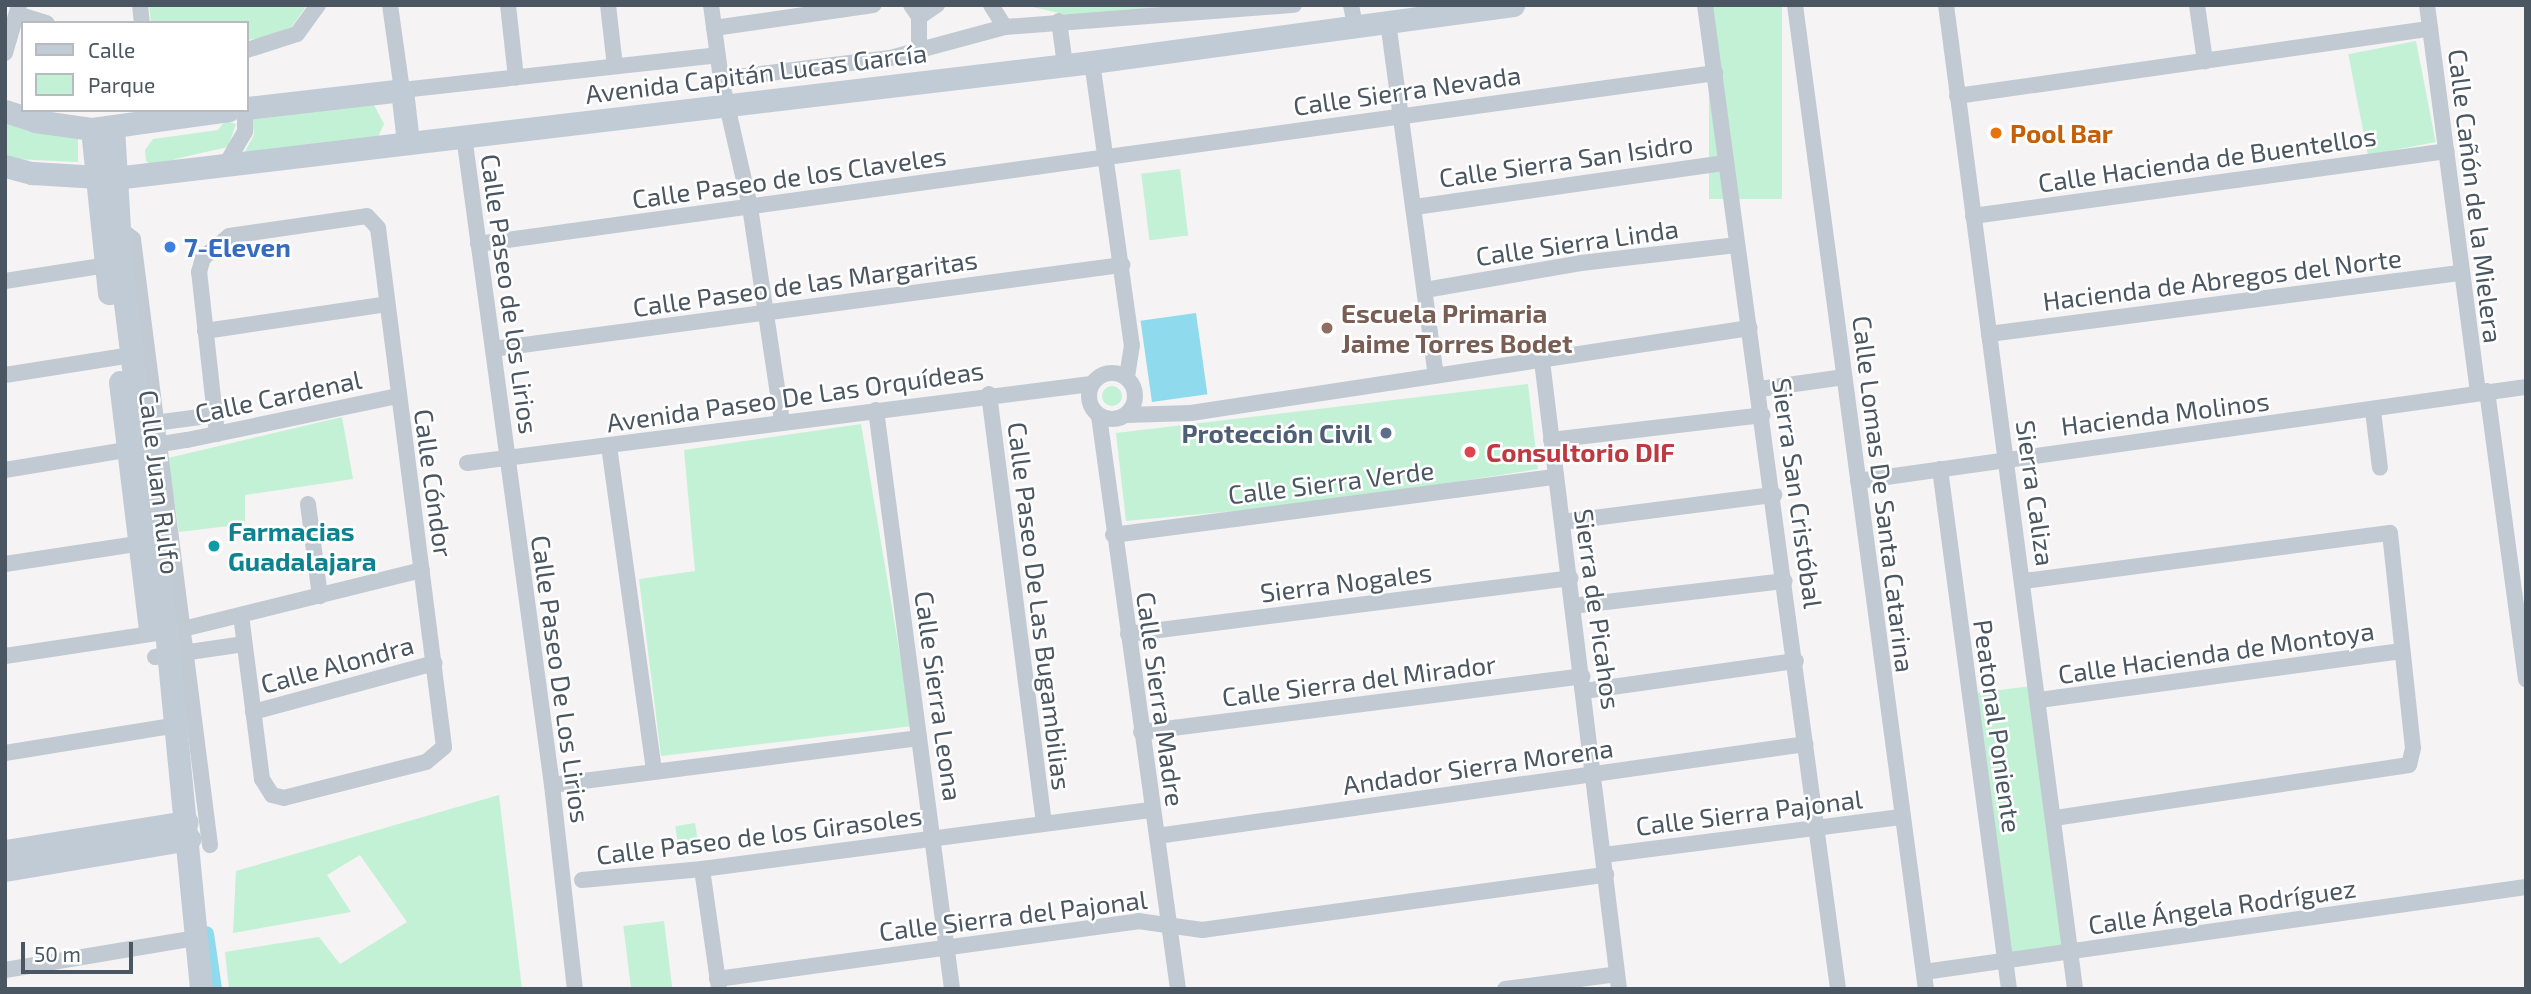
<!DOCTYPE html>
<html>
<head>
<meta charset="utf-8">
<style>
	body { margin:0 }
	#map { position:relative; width:2531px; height:994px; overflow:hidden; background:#f5f3f3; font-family:"Exo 2",sans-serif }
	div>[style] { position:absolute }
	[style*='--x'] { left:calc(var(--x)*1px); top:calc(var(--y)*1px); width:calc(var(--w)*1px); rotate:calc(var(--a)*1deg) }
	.green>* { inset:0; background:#c3f1d5; transform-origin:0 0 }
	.round { border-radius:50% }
	.water>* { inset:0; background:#90daee; transform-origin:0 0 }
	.canal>* { height:16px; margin:-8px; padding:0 8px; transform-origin:8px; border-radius:8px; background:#90daee }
	.street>* { height:16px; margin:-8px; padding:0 8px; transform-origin:8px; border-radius:8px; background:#c1cad2 }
	.street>.ring { margin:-8px; padding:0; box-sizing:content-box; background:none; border:16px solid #c1cad2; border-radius:50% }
	.secondary>* { height:23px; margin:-11.5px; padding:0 11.5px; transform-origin:11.5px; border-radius:11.5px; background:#c1cbd6 }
	.dots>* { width:19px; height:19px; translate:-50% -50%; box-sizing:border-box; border:4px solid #fff; border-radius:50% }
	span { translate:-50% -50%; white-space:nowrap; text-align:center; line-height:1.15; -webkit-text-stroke:5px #fff; paint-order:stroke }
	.street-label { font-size:26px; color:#4a5661 }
	.food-label { font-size:26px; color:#c56008; font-weight:700 }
	.left { translate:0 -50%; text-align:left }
	.shop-label { font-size:26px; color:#366cbe; font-weight:700 }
	.education-label { font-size:26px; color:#785e54; font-weight:700 }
	.service-label { font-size:26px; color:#4e5e75; font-weight:700 }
	.right { translate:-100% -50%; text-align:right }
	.health-label { font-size:26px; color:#be3a42; font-weight:700 }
	.culture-label { font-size:26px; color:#0d838f; font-weight:700 }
	.frame { position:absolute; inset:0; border:7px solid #4a5661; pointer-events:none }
	.legend { position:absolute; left:21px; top:21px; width:228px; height:91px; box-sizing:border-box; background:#fff; border:2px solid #b7bbc0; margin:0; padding:9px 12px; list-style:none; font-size:21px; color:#4a5661 }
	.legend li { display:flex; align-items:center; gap:14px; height:35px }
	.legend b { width:35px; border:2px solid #b7bbc0 }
	.scale { position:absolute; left:21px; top:942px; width:112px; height:32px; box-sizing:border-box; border:4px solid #4a5661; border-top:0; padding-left:9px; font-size:21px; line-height:24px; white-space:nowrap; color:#4a5661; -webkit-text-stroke:5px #fff; paint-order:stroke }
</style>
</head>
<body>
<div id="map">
	<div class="green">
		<div style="clip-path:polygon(149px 5px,307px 5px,290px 29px,274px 36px,247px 40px,247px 23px,151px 23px)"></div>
		<div style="clip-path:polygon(1024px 5px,1211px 5px,1072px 16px)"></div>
		<div style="left:1709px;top:5px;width:73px;height:194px"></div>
		<div style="left:2416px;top:41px;width:103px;height:69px;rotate:79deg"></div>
		<div style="clip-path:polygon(373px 103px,384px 124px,378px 137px,243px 155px,254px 135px,252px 117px)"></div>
		<div style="clip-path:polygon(5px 117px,78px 136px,78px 162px,14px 159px,5px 155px)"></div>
		<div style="clip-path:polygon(225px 121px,236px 124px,228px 147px,175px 159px,169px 166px,154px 167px,146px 161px,145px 150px,153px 139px,218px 130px)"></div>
		<div style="left:1180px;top:169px;width:67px;height:39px;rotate:83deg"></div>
		<div style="clip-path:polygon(1528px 384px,1538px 469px,1321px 503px,1126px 521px,1116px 433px)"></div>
		<div class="round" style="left:1102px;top:386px;width:20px;height:20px"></div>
		<div style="clip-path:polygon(342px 417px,353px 479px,245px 495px,245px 524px,179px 532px,168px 458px)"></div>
		<div style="clip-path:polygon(861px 424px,912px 726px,661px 756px,639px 579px,695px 571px,684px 450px)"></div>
		<div style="left:2040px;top:685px;width:273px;height:71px;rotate:83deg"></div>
		<div style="clip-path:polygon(499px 795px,522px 989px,229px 989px,225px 952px,319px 937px,340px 964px,407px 922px,360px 855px,327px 875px,351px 912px,233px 933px,236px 871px)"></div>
		<div style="left:695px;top:823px;width:32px;height:20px;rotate:81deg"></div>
		<div style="left:664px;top:921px;width:68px;height:41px;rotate:83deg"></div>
	</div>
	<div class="water">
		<div style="left:1196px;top:313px;width:82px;height:56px;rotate:82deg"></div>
	</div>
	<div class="canal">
		<div style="--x:206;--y:934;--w:56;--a:81.7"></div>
	</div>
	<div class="street">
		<div style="--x:140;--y:5;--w:18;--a:84"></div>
		<div style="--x:390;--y:5;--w:86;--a:82"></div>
		<div style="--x:402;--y:90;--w:317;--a:-6.3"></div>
		<div style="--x:508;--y:5;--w:73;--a:83.7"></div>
		<div style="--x:608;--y:5;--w:61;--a:83.5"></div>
		<div style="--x:711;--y:5;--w:75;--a:82.3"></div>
		<div style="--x:721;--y:79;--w:131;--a:77.2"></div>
		<div style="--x:750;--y:207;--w:217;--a:81.5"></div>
		<div style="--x:911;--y:5;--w:14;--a:56"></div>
		<div style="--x:919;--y:17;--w:34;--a:90"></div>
		<div style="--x:991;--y:5;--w:26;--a:58"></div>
		<div style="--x:1351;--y:5;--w:21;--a:79"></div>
		<div style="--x:1705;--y:5;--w:993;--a:82.3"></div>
		<div style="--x:1795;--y:5;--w:993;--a:82.42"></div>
		<div style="--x:1946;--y:5;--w:992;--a:82.53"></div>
		<div style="--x:2197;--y:5;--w:57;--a:81.9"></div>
		<div style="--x:2427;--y:5;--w:391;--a:82.5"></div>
		<div style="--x:17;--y:14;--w:31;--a:17"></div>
		<div style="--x:919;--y:17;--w:22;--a:-34"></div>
		<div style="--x:1059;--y:21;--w:44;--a:82.2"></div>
		<div style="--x:1388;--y:22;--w:356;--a:82.3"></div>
		<div style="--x:714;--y:28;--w:161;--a:-8.2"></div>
		<div style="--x:247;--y:50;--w:52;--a:-17.7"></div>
		<div style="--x:297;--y:34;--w:36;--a:-54"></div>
		<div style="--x:5;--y:53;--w:50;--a:-73.7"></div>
		<div style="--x:1092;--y:62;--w:286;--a:82"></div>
		<div style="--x:1132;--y:345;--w:33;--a:99"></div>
		<div style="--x:721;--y:79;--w:170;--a:-7.1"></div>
		<div style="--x:890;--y:58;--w:119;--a:-15.1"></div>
		<div style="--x:1005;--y:27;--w:290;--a:-4.4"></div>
		<div style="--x:1957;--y:96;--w:478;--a:-8.1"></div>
		<div style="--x:464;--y:136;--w:655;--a:82.28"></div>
		<div style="--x:552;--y:785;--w:205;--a:83.6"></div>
		<div style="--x:225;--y:166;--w:39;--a:-60"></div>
		<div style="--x:245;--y:132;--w:22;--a:-90"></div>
		<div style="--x:1415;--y:207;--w:313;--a:-8.1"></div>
		<div style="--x:1973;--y:216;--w:478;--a:-7.8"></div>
		<div style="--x:115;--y:225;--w:23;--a:38"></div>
		<div style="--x:133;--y:239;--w:611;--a:82.76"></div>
		<div style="--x:478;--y:244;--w:1249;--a:-7.87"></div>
		<div style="--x:5;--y:281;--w:109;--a:-8.9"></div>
		<div style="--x:1425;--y:290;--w:158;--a:-9.8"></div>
		<div style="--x:1581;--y:263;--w:157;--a:-6.6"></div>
		<div style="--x:205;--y:331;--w:184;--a:-8.4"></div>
		<div style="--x:1989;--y:334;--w:476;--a:-7.4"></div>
		<div style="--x:493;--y:349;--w:635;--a:-7.61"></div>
		<div style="--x:1542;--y:361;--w:633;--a:83.01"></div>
		<div class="ring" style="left:1089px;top:373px;width:30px;height:30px"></div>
		<div style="--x:5;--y:375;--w:128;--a:-9"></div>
		<div style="--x:1760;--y:389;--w:85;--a:-8.1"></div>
		<div style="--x:2487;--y:391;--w:291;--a:82.3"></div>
		<div style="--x:989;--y:394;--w:433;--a:82.7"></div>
		<div style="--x:876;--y:410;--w:584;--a:82.52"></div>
		<div style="--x:2373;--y:411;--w:57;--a:83"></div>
		<div style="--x:1126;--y:415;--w:65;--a:-1.8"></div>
		<div style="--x:1191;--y:413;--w:565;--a:-8.65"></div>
		<div style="--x:1099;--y:416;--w:578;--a:82.15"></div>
		<div style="--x:147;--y:424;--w:69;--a:-7.5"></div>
		<div style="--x:217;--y:434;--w:163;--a:-96.3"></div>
		<div style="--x:199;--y:272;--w:15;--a:-74"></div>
		<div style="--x:203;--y:258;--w:34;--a:-40"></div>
		<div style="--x:229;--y:236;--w:139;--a:-8.2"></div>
		<div style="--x:367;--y:216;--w:16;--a:47"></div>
		<div style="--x:378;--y:228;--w:523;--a:82.75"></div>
		<div style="--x:444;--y:747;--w:23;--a:140"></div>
		<div style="--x:426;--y:762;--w:146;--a:165.8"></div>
		<div style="--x:284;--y:798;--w:12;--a:-166"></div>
		<div style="--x:272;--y:795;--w:19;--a:-122"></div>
		<div style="--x:262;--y:779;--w:165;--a:-97.3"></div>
		<div style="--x:1551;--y:440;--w:213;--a:-6.7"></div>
		<div style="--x:609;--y:446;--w:329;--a:82.1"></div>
		<div style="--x:467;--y:463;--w:629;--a:-7.22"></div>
		<div style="--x:1940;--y:469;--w:525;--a:82.44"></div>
		<div style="--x:5;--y:470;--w:184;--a:-9.4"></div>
		<div style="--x:187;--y:440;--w:215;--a:-11.8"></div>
		<div style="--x:1858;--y:481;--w:675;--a:-8.01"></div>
		<div style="--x:308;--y:504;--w:93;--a:82.6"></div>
		<div style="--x:1562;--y:522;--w:214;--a:-7.3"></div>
		<div style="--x:1113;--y:535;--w:447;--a:-7.5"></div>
		<div style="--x:5;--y:564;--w:145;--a:-8.7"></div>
		<div style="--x:2024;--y:581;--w:369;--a:-7.5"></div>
		<div style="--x:2390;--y:533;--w:216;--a:83.9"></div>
		<div style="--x:2413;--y:748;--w:17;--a:103"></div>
		<div style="--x:2409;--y:765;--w:359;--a:171.5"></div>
		<div style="--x:1572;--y:606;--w:214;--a:-6.7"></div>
		<div style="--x:1128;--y:634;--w:446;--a:-7.2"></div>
		<div style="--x:5;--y:656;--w:180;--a:-8.6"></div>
		<div style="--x:183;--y:629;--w:246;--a:-13.9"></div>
		<div style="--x:155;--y:657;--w:90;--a:-8.3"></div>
		<div style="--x:1584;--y:691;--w:214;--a:-8.1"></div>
		<div style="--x:2039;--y:700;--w:364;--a:-7.7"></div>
		<div style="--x:253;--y:712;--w:188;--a:-15.1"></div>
		<div style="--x:1141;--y:732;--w:445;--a:-7.2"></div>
		<div style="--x:5;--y:753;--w:174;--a:-9.2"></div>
		<div style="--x:552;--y:785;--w:370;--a:-7.3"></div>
		<div style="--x:1157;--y:836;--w:655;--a:-8.07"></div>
		<div style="--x:1604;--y:855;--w:299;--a:-7.3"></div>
		<div style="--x:702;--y:869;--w:121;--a:81.9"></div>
		<div style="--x:582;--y:880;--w:121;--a:-5.2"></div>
		<div style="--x:702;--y:869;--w:452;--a:-7.5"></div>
		<div style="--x:5;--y:970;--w:194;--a:-9.5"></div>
		<div style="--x:1924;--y:972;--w:608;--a:-8.04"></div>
		<div style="--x:717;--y:979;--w:425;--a:-7.8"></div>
		<div style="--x:1138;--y:921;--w:65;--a:8"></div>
		<div style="--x:1202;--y:930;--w:408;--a:-7.8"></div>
		<div style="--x:1505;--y:989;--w:113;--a:-7.6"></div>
	</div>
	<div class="secondary">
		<div style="--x:247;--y:108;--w:156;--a:-6.6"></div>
		<div style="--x:402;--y:90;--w:52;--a:83.4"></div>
		<div style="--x:5;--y:111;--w:32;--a:18"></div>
		<div style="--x:35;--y:121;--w:58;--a:8"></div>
		<div style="--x:92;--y:129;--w:138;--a:-7.9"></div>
		<div style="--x:113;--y:127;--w:152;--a:86.6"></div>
		<div style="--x:122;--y:279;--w:355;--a:82.9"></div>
		<div style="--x:166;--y:631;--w:360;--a:84.4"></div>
		<div style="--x:92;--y:129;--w:165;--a:84.1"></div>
		<div style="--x:5;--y:166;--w:28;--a:15"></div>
		<div style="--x:32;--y:173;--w:83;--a:3.4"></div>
		<div style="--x:115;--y:178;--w:984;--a:-6.77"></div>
		<div style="--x:1092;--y:62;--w:425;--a:-7.7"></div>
		<div style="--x:120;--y:382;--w:249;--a:83.1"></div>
		<div style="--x:5;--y:851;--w:184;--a:-9.1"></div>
		<div style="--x:5;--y:870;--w:187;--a:-9.6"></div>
	</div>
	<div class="dots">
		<div style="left:1996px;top:133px;background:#e8710a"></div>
		<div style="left:170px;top:247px;background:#3f7fe0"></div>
		<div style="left:1327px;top:328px;background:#8d6e63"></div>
		<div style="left:1386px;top:433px;background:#5c6f8a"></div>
		<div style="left:1470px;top:452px;background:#e0444e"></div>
		<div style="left:214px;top:546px;background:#0f9aa8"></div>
	</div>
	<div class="street-label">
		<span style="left:756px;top:73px;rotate:-7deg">Avenida Capitán Lucas García</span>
		<span style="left:1407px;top:90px;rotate:-8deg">Calle Sierra Nevada</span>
		<span style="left:2207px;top:159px;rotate:-8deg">Calle Hacienda de Buentellos</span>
		<span style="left:1566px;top:160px;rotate:-8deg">Calle Sierra San Isidro</span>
		<span style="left:789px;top:177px;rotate:-8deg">Calle Paseo de los Claveles</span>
		<span style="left:2476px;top:196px;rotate:83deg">Calle Cañón de la Mielera</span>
		<span style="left:1577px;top:242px;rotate:-8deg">Calle Sierra Linda</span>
		<span style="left:2222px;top:279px;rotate:-7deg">Hacienda de Abregos del Norte</span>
		<span style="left:805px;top:283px;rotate:-8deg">Calle Paseo de las Margaritas</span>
		<span style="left:510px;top:294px;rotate:82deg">Calle Paseo de los Lirios</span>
		<span style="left:278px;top:396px;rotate:-12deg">Calle Cardenal</span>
		<span style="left:795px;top:396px;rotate:-8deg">Avenida Paseo De Las Orquídeas</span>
		<span style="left:2165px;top:413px;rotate:-7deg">Hacienda Molinos</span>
		<span style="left:160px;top:482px;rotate:83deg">Calle Juan Rulfo</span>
		<span style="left:1331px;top:482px;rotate:-7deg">Calle Sierra Verde</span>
		<span style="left:434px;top:483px;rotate:82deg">Calle Cóndor</span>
		<span style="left:1798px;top:493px;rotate:82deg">Sierra San Cristóbal</span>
		<span style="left:2036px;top:493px;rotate:82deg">Sierra Caliza</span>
		<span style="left:1884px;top:494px;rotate:83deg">Calle Lomas De Santa Catarina</span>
		<span style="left:1346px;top:582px;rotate:-7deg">Sierra Nogales</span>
		<span style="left:1040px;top:606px;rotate:83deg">Calle Paseo De Las Bugambilias</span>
		<span style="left:1598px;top:609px;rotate:82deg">Sierra de Picahos</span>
		<span style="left:2216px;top:652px;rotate:-8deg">Calle Hacienda de Montoya</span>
		<span style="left:337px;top:664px;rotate:-15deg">Calle Alondra</span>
		<span style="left:561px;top:679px;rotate:82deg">Calle Paseo De Los Lirios</span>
		<span style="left:1359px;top:680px;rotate:-7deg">Calle Sierra del Mirador</span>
		<span style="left:939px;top:696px;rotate:82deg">Calle Sierra Leona</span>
		<span style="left:1161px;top:699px;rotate:82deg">Calle Sierra Madre</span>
		<span style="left:1998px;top:726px;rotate:82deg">Peatonal Poniente</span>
		<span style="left:1478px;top:766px;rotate:-8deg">Andador Sierra Morena</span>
		<span style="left:1749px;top:812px;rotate:-7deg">Calle Sierra Pajonal</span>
		<span style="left:759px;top:835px;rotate:-7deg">Calle Paseo de los Girasoles</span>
		<span style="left:2222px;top:906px;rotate:-8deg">Calle Ángela Rodríguez</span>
		<span style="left:1013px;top:915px;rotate:-7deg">Calle Sierra del Pajonal</span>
	</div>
	<div class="food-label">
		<span class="left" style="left:2010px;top:133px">Pool Bar</span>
	</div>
	<div class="shop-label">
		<span class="left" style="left:184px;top:247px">7-Eleven</span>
	</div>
	<div class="education-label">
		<span class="left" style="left:1341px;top:328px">Escuela Primaria<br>Jaime Torres Bodet</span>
	</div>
	<div class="service-label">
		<span class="right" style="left:1372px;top:433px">Protección Civil</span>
	</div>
	<div class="health-label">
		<span class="left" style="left:1486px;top:452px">Consultorio DIF</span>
	</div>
	<div class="culture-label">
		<span class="left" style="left:228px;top:546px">Farmacias<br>Guadalajara</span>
	</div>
	<div class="frame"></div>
	<ul class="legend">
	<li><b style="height:9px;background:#c1cbd6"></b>Calle</li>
	<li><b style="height:19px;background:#c3f1d5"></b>Parque</li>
	</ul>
	<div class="scale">50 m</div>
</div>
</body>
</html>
